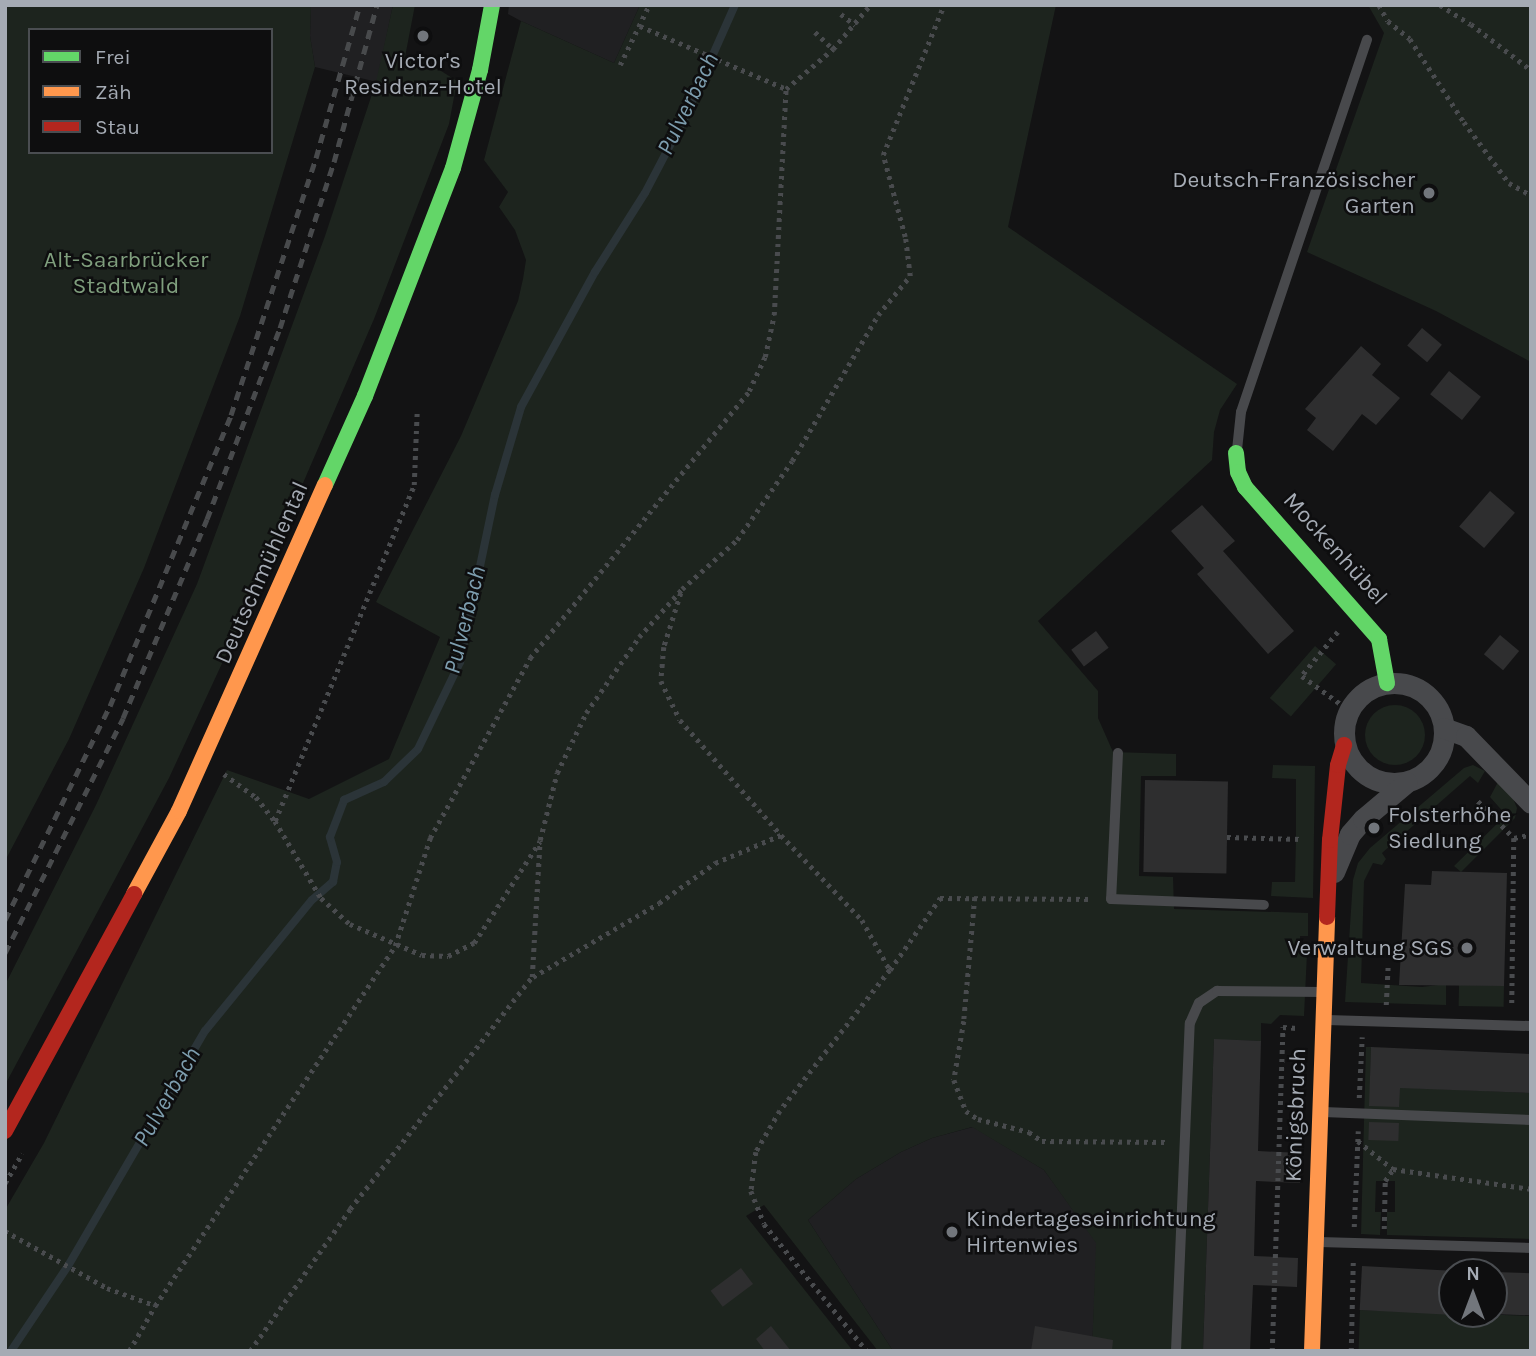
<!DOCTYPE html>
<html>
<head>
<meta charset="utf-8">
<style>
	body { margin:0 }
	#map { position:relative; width:1536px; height:1356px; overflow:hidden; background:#131314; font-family:Karla,sans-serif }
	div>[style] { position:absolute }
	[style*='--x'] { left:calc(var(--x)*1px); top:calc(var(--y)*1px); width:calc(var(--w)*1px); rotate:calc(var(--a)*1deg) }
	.built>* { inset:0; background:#202022 }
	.green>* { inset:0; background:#1d241e; transform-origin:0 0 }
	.round { border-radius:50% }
	.stream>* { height:8px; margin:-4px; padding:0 4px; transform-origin:4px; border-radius:4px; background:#2b3438 }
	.building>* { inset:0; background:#2e2e2f; transform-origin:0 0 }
	.path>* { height:4.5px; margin-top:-2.25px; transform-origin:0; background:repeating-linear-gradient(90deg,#494b4e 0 3.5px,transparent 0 8.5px) }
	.lane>* { height:10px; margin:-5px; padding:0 5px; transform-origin:5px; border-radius:5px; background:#48494c }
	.street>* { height:21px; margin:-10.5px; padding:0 10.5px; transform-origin:10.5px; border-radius:10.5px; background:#48494c }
	.street>.ring { margin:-10.5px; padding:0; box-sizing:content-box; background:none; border:21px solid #48494c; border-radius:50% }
	.fast>* { height:16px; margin:-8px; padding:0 8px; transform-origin:8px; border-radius:8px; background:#63d668 }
	.slow>* { height:16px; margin:-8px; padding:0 8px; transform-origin:8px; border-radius:8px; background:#ff974d }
	.jam>* { height:16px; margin:-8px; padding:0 8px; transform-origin:8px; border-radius:8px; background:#b3261e }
	.rail>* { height:5px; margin-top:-2.5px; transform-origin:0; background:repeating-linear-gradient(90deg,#484a4c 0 9px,transparent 0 16px) }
	.dots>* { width:19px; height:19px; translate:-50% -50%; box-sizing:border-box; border:4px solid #0e0e0f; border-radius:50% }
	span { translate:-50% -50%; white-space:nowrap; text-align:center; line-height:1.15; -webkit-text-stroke:5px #0e0e0f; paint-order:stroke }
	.poi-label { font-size:23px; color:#a5abb4 }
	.right { translate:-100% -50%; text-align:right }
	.left { translate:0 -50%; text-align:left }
	.park-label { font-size:23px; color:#7f9e7d }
	.street-label { font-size:23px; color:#a5abb4 }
	.water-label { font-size:24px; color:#7d9dae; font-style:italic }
	.frame { position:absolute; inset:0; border:7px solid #a5abb4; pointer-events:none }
	.legend { position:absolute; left:28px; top:28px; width:245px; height:126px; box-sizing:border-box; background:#0e0e0f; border:2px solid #4a4d51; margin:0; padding:9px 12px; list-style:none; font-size:21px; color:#a5abb4 }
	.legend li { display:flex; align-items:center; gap:14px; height:35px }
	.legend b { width:35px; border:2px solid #4a4d51 }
	.north { position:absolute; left:1438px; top:1258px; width:70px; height:70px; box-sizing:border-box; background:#0e0e0f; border:2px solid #4a4d51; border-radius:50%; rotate:0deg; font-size:19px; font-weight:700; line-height:28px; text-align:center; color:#a5abb4 }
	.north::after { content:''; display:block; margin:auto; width:24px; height:32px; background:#72767c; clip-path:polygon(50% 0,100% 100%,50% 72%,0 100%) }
</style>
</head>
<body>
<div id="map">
	<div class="built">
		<div style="clip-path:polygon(311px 5px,393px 5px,377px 82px,315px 67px,310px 36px)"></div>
		<div style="clip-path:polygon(509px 5px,640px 5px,614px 63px,521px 21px,508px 14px)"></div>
		<div style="clip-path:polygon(973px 1127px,1044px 1170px,1097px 1243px,1092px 1351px,893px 1351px,808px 1220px,856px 1179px,901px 1152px,932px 1138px)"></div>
	</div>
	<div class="green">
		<div style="clip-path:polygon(evenodd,5px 5px,311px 5px,310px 36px,315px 67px,240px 316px,144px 568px,69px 739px,5px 861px,5px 5px,30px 30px,271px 30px,271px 152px,30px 152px,30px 30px)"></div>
		<div style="clip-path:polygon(393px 5px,415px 5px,405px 57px,430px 64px,457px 81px,449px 124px,374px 319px,268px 564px,169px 778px,5px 1085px,5px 985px,96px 805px,197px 584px,325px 236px,376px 82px)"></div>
		<div style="clip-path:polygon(640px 5px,1056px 5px,1008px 227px,1237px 384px,1220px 410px,1214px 432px,1212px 460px,1038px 621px,1098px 691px,1098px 718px,1113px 752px,1176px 754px,1176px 776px,1141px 776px,1139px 876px,1173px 877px,1174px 909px,1308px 913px,1308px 936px,1300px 936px,1300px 953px,1307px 953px,1304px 1016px,1280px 1015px,1271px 1024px,1261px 1023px,1261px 1041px,1214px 1040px,1203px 1351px,1092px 1351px,1096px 1243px,1044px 1170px,972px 1127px,932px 1138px,901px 1152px,856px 1179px,808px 1220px,893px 1351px,878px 1351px,764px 1205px,746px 1216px,853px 1351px,5px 1351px,5px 1210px,44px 1143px,227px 770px,309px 799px,389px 759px,440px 637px,376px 602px,461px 436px,518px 301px,523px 279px,526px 260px,515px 230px,499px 207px,508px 192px,484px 160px,521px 21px,614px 63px)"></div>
		<div style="clip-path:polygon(1368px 5px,1531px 5px,1531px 362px,1436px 311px,1307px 252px,1384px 33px)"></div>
		<div style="left:1315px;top:646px;width:28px;height:69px;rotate:41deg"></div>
		<div class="round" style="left:1365px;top:705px;width:60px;height:60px"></div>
		<div style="clip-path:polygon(1273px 765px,1315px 766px,1313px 898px,1271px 896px,1272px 882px,1295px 882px,1296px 839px,1296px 779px,1272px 778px)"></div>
		<div style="clip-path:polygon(1473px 765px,1485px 771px,1478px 783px,1470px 776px,1382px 853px,1386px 859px,1382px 865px,1373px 863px,1364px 881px,1361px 983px,1422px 987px,1446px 984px,1446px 1005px,1345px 1002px,1353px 880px,1358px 863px,1370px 848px,1464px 768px)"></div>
		<div style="clip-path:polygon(1498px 782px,1512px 796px,1517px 808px,1515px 818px,1461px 872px,1454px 866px,1506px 815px,1490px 797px)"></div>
		<div style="left:1459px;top:985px;width:45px;height:21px;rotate:1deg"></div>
		<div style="clip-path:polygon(1366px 1047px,1371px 1047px,1370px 1086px,1531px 1093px,1531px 1239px,1387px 1235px,1387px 1212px,1395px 1212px,1395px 1181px,1376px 1181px,1375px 1212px,1381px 1212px,1380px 1235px,1361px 1234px)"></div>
		<div style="left:1360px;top:1310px;width:171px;height:41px;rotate:2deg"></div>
	</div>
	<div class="stream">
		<div style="--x:11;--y:1351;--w:102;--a:-56.2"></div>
		<div style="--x:68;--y:1266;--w:272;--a:-59.8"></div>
		<div style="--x:205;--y:1031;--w:169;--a:-50.8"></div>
		<div style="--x:312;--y:900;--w:28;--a:-41"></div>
		<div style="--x:333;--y:882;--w:20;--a:-79"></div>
		<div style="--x:337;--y:862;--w:26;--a:-106"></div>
		<div style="--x:330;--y:837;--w:40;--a:-69"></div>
		<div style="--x:344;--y:800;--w:44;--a:-24.2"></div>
		<div style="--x:384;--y:782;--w:47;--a:-44.1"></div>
		<div style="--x:418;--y:749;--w:97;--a:-64.2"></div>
		<div style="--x:460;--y:662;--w:171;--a:-78.2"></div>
		<div style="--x:495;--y:495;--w:92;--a:-73.5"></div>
		<div style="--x:521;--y:407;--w:154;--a:-61.3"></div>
		<div style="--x:595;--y:272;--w:93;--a:-57.7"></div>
		<div style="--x:645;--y:193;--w:93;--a:-62.3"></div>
		<div style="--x:688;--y:111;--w:116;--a:-66.1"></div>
	</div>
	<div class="building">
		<div style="left:1422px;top:328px;width:26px;height:23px;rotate:40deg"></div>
		<div style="clip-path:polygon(1361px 346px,1381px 364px,1372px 375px,1400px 398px,1376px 425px,1362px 414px,1333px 451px,1307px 430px,1316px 418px,1305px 409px)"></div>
		<div style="left:1449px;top:371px;width:41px;height:30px;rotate:39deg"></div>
		<div style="left:1490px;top:491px;width:33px;height:47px;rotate:41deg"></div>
		<div style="clip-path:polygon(1202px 505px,1235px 541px,1223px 551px,1294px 631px,1268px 654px,1197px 574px,1204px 568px,1171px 531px)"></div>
		<div style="left:1096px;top:631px;width:21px;height:31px;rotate:53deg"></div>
		<div style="left:1500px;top:635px;width:25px;height:25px;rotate:40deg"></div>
		<div style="left:1145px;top:780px;width:83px;height:92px;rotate:1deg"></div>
		<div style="clip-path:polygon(1432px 871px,1507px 873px,1504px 986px,1399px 985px,1405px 884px,1431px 885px)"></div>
		<div style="clip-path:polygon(1214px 1039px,1261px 1041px,1258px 1151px,1301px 1153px,1300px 1183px,1256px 1181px,1254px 1256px,1298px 1258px,1297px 1287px,1253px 1285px,1250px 1351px,1203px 1351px)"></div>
		<div style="clip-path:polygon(1371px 1047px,1531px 1054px,1531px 1093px,1400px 1088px,1399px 1107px,1369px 1106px)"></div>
		<div style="left:1369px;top:1122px;width:30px;height:18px;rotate:2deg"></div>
		<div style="left:1362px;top:1266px;width:90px;height:44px;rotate:3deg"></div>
		<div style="left:741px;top:1268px;width:20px;height:38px;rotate:53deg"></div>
		<div style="left:1494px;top:1272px;width:37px;height:42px;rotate:2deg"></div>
		<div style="clip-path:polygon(771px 1326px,791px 1351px,765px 1351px,756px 1339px)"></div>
		<div style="clip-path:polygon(1035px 1326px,1113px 1340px,1112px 1351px,1031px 1351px)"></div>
	</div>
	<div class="path">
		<div style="--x:1379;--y:5;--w:18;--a:61"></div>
		<div style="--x:1388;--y:21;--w:28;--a:39"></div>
		<div style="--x:1410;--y:39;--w:99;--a:57"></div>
		<div style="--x:1464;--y:122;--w:76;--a:53.6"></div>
		<div style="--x:1509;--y:183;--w:25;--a:29"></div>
		<div style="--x:1440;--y:5;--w:36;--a:32"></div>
		<div style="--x:1471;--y:24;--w:76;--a:37.5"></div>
		<div style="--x:841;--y:14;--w:18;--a:38"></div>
		<div style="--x:640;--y:26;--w:159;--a:23.3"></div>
		<div style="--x:815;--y:32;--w:25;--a:43"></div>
		<div style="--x:620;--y:65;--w:67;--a:-64.2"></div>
		<div style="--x:681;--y:593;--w:57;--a:107.5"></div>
		<div style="--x:664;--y:647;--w:34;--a:95"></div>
		<div style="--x:661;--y:681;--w:43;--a:64"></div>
		<div style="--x:680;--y:720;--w:153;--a:48.7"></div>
		<div style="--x:1338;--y:632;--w:57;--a:129.3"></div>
		<div style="--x:1302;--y:676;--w:58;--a:35.9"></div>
		<div style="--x:224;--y:774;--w:39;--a:36"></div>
		<div style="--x:256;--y:797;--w:31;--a:52"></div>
		<div style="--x:275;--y:821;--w:90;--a:59.1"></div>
		<div style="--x:321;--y:898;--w:39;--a:42"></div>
		<div style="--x:350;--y:924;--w:78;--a:23.3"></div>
		<div style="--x:422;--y:955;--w:26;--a:2"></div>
		<div style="--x:448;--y:956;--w:29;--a:-27"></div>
		<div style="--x:474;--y:943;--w:121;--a:-57.1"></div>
		<div style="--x:1478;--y:801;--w:52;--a:45.8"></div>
		<div style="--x:1514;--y:838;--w:169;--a:90.7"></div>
		<div style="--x:275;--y:821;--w:364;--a:-67.5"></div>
		<div style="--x:414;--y:485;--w:76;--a:-87.7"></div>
		<div style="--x:1227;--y:837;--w:76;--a:1.5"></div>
		<div style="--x:1514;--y:838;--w:14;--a:-12"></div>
		<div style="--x:975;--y:897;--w:124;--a:95.1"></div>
		<div style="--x:964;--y:1021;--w:60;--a:99.6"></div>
		<div style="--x:954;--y:1080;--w:33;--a:69"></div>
		<div style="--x:966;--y:1111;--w:14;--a:34"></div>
		<div style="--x:978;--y:1119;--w:53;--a:14.3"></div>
		<div style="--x:1029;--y:1132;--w:16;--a:35"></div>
		<div style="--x:1042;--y:1141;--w:125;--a:0.5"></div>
		<div style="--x:890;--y:970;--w:88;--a:-55.2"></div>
		<div style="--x:940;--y:898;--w:153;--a:0.4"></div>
		<div style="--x:533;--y:977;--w:146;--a:-30.4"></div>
		<div style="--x:659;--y:903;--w:69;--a:-35.5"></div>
		<div style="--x:715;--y:863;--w:72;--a:-23"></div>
		<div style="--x:781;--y:835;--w:117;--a:46.4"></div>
		<div style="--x:862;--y:920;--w:57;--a:60.8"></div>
		<div style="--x:890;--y:970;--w:179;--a:128"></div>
		<div style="--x:780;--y:1111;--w:48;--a:120.3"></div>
		<div style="--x:756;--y:1152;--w:39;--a:97"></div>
		<div style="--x:751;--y:1191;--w:35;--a:68"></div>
		<div style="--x:764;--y:1224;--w:164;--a:51"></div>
		<div style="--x:1386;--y:1005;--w:41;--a:-87.2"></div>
		<div style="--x:1359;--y:1098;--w:61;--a:-87.2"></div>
		<div style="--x:1358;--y:1141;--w:45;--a:38.7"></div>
		<div style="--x:1393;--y:1169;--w:139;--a:8.2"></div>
		<div style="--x:5;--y:1183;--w:34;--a:-60"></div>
		<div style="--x:1354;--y:1227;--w:96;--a:-87.6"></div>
		<div style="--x:1384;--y:1229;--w:48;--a:-88.8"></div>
		<div style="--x:1385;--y:1181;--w:14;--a:-56"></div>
		<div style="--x:5;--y:1231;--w:117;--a:29.2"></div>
		<div style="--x:107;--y:1288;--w:50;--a:19.9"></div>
		<div style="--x:129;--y:1351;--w:52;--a:-60"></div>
		<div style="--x:155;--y:1306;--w:433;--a:-56.3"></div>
		<div style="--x:395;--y:946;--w:114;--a:-72"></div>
		<div style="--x:430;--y:838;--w:206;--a:-60.9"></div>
		<div style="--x:530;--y:658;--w:345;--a:-50.6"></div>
		<div style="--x:749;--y:391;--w:38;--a:-65"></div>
		<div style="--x:765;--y:357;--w:43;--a:-77.9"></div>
		<div style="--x:774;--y:315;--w:226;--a:-87"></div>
		<div style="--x:786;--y:89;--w:62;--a:-40.4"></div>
		<div style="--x:833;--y:49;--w:57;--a:-49.9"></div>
		<div style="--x:250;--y:1351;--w:174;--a:-54.8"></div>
		<div style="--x:350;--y:1209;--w:295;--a:-51.9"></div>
		<div style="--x:532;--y:977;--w:137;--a:-86.7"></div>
		<div style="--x:540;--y:840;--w:69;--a:-75.8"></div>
		<div style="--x:557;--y:773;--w:67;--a:-64.2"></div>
		<div style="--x:586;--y:713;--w:93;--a:-55.1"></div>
		<div style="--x:639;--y:637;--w:64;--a:-48.1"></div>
		<div style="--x:682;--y:589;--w:74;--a:-41.7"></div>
		<div style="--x:737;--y:540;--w:96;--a:-55.2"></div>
		<div style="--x:792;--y:461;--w:169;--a:-59.5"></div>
		<div style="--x:878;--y:315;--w:50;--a:-50.6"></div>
		<div style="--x:910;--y:276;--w:39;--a:-97"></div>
		<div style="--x:905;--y:237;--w:85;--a:-105"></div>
		<div style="--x:883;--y:155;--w:162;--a:-67.9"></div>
		<div style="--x:1272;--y:1351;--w:324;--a:-88.1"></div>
		<div style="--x:1283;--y:1027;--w:14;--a:4"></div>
		<div style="--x:1351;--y:1351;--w:90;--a:-88.7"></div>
	</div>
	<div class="lane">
		<div style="--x:1237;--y:450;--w:38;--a:-84"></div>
		<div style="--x:1241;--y:412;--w:393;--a:-71.3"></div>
		<div style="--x:1118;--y:753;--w:146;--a:92.7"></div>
		<div style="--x:1111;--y:899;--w:153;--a:2.2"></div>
		<div style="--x:1327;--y:1020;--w:204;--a:1.7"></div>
		<div style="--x:1323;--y:1112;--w:208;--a:2.2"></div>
		<div style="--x:1319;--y:1242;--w:212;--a:1.6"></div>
		<div style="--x:1176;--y:1351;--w:328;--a:-87.6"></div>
		<div style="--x:1190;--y:1023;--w:22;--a:-66"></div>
		<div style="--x:1199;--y:1003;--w:22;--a:-34"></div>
		<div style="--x:1217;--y:991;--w:106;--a:0.5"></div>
	</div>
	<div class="street">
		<div class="ring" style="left:1344px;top:683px;width:79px;height:79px"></div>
		<div style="--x:1444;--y:728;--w:23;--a:20"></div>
		<div style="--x:1466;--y:736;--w:93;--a:45.9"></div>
		<div style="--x:1334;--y:872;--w:41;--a:-67.2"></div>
		<div style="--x:1350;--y:834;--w:20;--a:-49"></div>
		<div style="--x:1363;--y:819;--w:57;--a:-40.1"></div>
	</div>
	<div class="fast">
		<div style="--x:1236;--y:453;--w:19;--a:84"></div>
		<div style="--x:1238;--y:472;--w:17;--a:65"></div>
		<div style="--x:1245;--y:487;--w:203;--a:48.6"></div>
		<div style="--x:1379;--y:639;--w:45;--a:79.7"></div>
		<div style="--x:325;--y:485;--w:98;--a:-65.8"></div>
		<div style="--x:365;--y:396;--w:244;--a:-68.9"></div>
		<div style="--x:453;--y:168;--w:102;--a:-74.6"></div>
		<div style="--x:480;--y:70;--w:66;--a:-79.5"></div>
	</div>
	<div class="slow">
		<div style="--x:134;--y:894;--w:94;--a:-61.5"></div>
		<div style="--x:179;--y:811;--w:357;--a:-65.9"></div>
		<div style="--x:1312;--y:1351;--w:434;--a:-88"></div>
	</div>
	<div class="jam">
		<div style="--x:1327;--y:917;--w:77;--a:-87.8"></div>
		<div style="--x:1330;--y:840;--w:75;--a:-83.9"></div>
		<div style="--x:1338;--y:765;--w:21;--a:-73"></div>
		<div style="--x:5;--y:1131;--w:270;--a:-61.4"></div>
	</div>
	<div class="rail">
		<div style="--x:5;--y:920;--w:238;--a:-63.9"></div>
		<div style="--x:110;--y:706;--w:315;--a:-67.4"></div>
		<div style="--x:231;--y:415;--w:271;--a:-71.7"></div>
		<div style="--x:316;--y:158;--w:159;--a:-74"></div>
		<div style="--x:5;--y:953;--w:263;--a:-63.3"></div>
		<div style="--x:123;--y:718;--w:216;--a:-67.1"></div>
		<div style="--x:207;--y:519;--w:204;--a:-69.1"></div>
		<div style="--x:280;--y:328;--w:175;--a:-72"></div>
		<div style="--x:334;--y:162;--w:163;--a:-74.7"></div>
	</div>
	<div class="dots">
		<div style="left:423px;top:36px;background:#72767c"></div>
		<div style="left:1429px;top:193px;background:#72767c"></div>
		<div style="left:1374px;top:828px;background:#72767c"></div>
		<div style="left:1467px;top:948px;background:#72767c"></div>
		<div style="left:952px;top:1232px;background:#72767c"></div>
	</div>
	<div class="poi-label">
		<span style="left:423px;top:74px">Victor's<br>Residenz-Hotel</span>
		<span class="right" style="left:1415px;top:193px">Deutsch-Französischer<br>Garten</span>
		<span class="left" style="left:1388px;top:828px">Folsterhöhe<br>Siedlung</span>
		<span class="right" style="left:1453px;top:948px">Verwaltung SGS</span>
		<span class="left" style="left:966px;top:1232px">Kindertageseinrichtung<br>Hirtenwies</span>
	</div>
	<div class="park-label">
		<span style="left:126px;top:273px">Alt-Saarbrücker<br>Stadtwald</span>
	</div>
	<div class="street-label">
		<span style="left:1335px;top:549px;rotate:48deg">Mockenhübel</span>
		<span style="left:262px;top:573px;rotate:-66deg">Deutschmühlental</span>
		<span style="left:1296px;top:1115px;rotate:-88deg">Königsbruch</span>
	</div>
	<div class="water-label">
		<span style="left:688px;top:104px;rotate:-64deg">Pulverbach</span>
		<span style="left:465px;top:620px;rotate:-76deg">Pulverbach</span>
		<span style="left:167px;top:1097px;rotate:-60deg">Pulverbach</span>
	</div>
	<div class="frame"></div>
	<ul class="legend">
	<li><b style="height:9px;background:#63d668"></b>Frei</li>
	<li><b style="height:9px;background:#ff974d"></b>Zäh</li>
	<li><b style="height:9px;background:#b3261e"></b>Stau</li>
	</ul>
	<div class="north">N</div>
</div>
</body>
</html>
